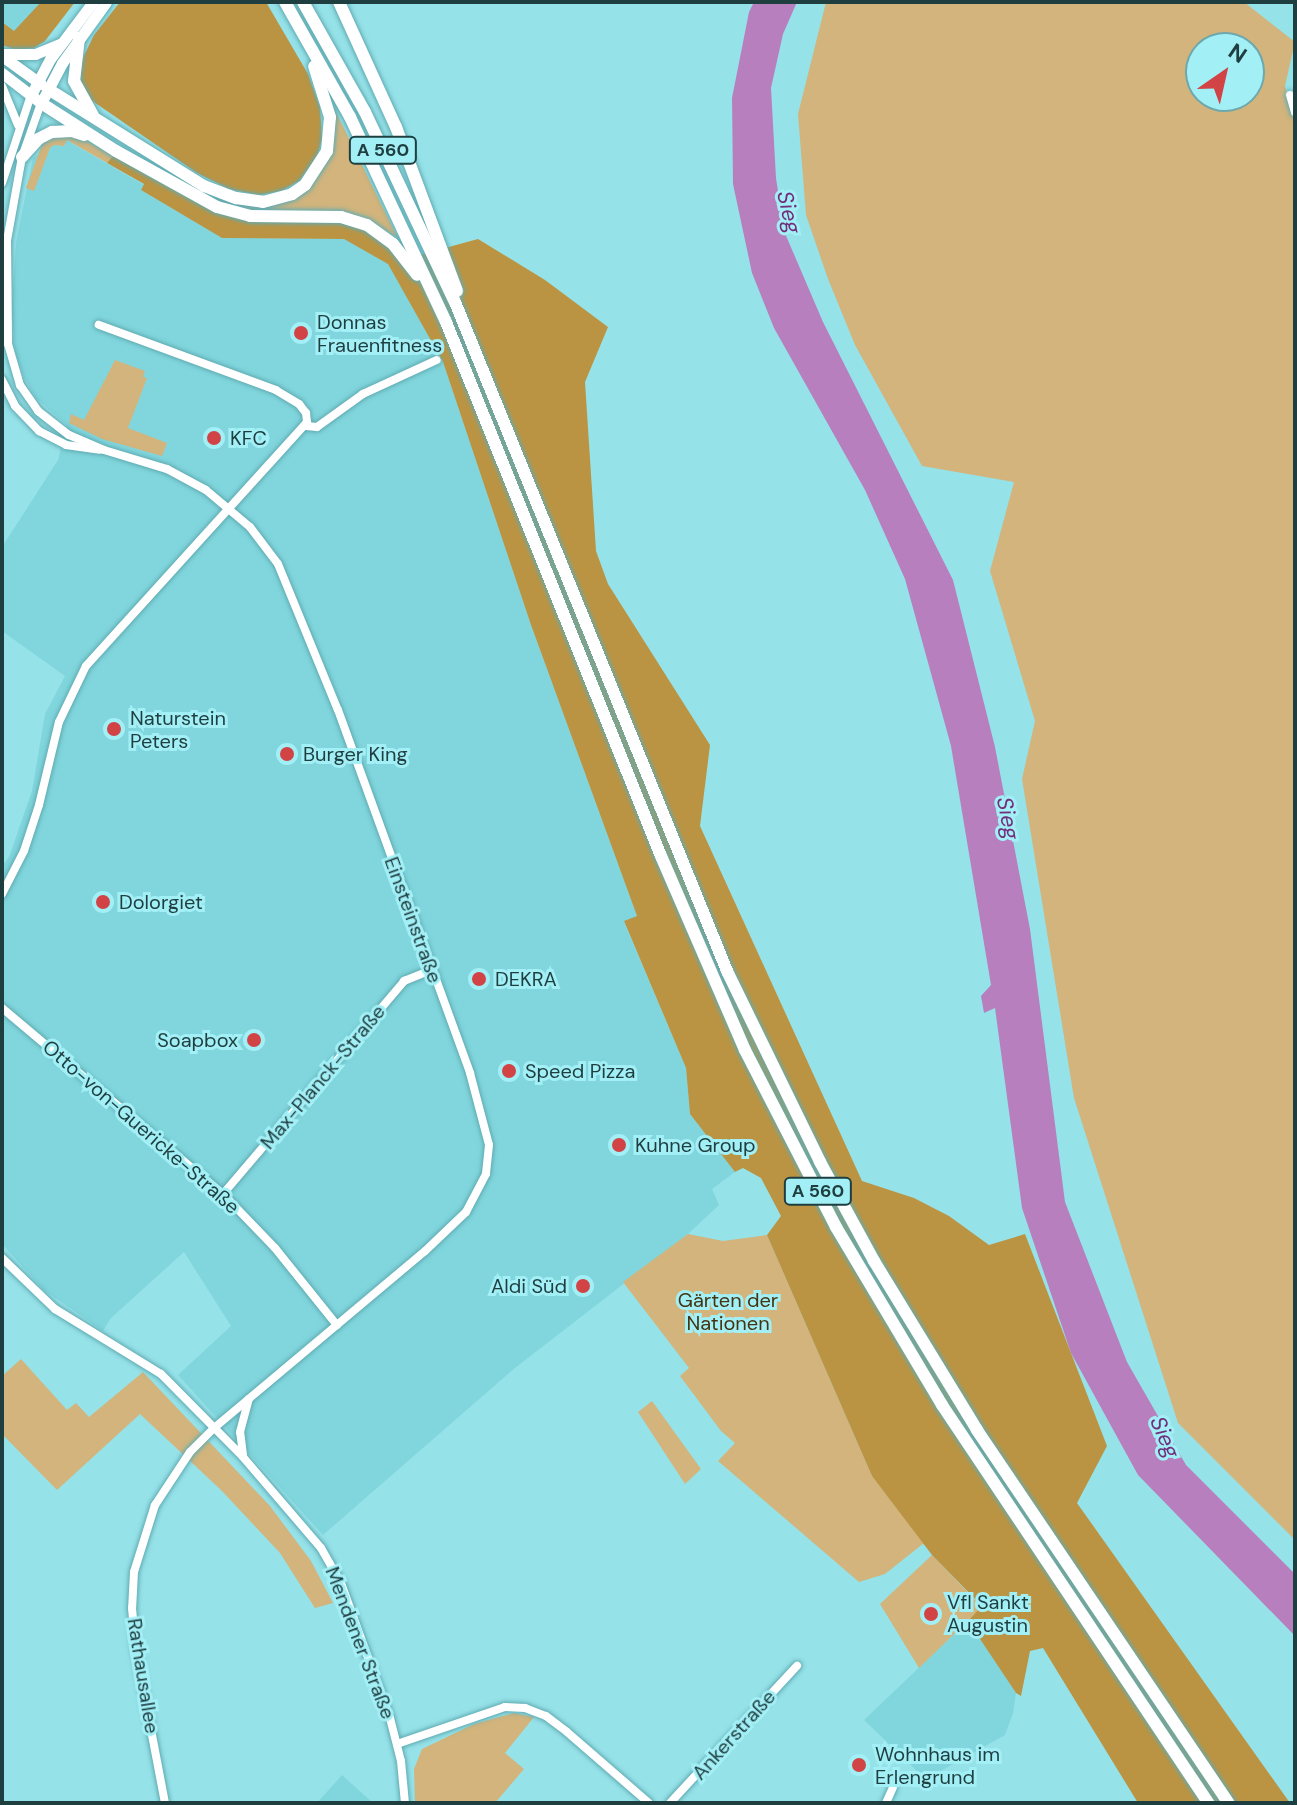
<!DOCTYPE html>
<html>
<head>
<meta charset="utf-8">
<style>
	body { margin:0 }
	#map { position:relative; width:1297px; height:1805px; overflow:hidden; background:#96e2e9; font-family:"DM Sans",sans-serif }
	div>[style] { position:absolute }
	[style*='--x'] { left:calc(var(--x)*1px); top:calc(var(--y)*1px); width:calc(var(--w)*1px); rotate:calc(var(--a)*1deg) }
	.built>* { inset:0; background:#81d6dd }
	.green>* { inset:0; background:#d2b47c }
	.forest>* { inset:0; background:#bb9443 }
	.water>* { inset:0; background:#b87fbe }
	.roads { filter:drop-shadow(0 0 2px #60abb2) drop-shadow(0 0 2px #60abb2) }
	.minor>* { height:8px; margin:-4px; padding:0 4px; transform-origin:4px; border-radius:4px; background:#fff }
	.major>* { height:11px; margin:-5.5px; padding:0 5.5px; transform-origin:5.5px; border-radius:5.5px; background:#fff }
	.highway>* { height:12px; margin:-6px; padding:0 6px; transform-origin:6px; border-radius:6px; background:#fff }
	.dots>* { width:22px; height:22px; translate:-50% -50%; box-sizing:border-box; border:4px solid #a3eff6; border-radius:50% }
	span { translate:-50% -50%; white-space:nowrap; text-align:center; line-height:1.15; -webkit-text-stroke:6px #a3eff6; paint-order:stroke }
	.shield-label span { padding:2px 6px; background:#a3eff6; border:2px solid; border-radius:6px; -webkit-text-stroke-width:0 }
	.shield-label { font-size:18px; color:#1e3e40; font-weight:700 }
	.poi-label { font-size:20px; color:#1e3e40 }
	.left { translate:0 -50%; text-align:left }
	.right { translate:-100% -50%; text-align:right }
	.street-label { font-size:20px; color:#1e3e40 }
	.park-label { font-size:20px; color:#453411 }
	.water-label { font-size:22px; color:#732e7b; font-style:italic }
	.frame { position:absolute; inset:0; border:4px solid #1e3e40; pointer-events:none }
	.north { position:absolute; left:1185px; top:32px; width:80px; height:80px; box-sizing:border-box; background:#a3eff6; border:2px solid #6ea8ad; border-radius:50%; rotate:34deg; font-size:22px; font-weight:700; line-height:32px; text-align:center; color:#1e3e40 }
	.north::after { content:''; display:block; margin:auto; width:28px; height:36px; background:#d24346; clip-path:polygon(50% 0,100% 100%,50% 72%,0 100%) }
</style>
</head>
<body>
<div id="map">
	<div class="built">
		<div style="clip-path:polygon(2px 2px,41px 2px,14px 32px,2px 22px)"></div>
		<div style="clip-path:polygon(66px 140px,144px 185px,141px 190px,222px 238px,344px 239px,388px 263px,443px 362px,531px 625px,637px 916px,624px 922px,686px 1068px,690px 1114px,735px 1172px,712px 1189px,719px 1205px,688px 1234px,515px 1368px,323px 1535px,178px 1375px,231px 1326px,184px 1252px,111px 1318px,103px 1331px,44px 1290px,2px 1244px,2px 866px,9px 857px,32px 791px,45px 714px,65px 676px,2px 631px,2px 547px,58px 460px,67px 425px,36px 398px,25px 379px,15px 351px,12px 306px,16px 243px,33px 158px,54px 145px,64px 146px)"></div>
		<div style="clip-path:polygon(968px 1621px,1016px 1693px,1013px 1713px,1005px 1735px,923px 1781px,915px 1769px,864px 1720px)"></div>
		<div style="clip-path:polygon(342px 1775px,373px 1803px,317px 1803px)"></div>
	</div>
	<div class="green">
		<div style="clip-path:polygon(evenodd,826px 2px,1244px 2px,1295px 42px,1285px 86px,1295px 123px,1295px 1540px,1178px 1423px,1074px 1098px,1022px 779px,1035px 721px,990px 571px,1014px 482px,922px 466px,855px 345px,828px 279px,806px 215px,798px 114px,826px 2px,1201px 48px,1249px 48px,1249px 96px,1201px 96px,1201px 48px)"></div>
		<div style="clip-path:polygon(334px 108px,398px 238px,366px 219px,342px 213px,259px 211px,233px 208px,209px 197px,256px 206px,312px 184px,333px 149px)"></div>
		<div style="clip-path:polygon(63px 135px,84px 139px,113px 156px,107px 163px,67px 140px,64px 146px,54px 145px,50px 148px,34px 191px,26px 188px,43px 142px)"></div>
		<div style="clip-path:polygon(115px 360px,145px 371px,143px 377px,147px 378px,128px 428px,167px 443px,162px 456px,102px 439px,69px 423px,71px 414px,84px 420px)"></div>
		<div style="clip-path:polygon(688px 1234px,723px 1241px,767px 1235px,872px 1476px,924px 1543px,885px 1574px,859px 1582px,718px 1461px,735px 1443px,721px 1431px,680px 1376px,689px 1368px,623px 1282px)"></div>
		<div style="clip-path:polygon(21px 1359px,67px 1410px,76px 1403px,89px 1417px,143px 1372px,270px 1506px,311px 1561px,333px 1603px,315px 1608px,280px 1553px,222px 1491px,140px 1414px,57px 1490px,2px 1434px,2px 1376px)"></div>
		<div style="clip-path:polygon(652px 1401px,701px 1469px,685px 1484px,638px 1412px)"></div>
		<div style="clip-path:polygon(932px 1555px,982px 1607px,919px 1668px,880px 1604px)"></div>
		<div style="clip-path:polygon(514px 1713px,534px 1717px,505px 1753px,524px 1769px,495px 1803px,415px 1803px,414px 1769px,422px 1749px,474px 1724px)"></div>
	</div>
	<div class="forest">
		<div style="clip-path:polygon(41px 2px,75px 2px,45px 41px,34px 48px,17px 50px,2px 45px,2px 22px,14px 31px)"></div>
		<div style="clip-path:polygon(120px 2px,266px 2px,308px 74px,320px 107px,322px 139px,317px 157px,299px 181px,281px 191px,258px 195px,229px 189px,197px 173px,91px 100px,81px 83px,80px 64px,94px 35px)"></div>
		<div style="clip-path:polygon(113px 156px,212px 211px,338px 221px,363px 229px,383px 241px,401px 260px,478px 239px,545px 280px,608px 327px,585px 382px,596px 551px,608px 584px,710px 745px,700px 826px,862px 1181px,914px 1198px,949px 1216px,989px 1245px,1025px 1234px,1107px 1446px,1077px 1503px,1290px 1803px,1138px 1803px,1043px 1648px,1030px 1651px,1021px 1696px,1016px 1693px,968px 1621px,982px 1606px,932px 1555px,872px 1476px,767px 1235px,781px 1216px,761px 1178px,743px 1168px,735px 1172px,690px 1114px,686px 1068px,624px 921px,637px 916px,531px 625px,443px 362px,388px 264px,344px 239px,222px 238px,141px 190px,144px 184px,107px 163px)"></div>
	</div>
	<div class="water">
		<div style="clip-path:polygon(754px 2px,797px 2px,783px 34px,771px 88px,776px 178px,784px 231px,823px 322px,953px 580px,995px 747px,1030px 929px,1065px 1202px,1127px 1362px,1186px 1465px,1295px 1574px,1295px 1636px,1138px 1475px,1071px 1353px,1022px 1208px,995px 1008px,984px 1013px,981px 996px,991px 985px,951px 746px,905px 579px,865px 490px,774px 328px,752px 273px,733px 184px,732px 98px,749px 12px)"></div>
	</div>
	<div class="roads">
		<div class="minor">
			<div style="--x:2;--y:86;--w:42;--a:67.7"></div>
			<div style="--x:1290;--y:95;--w:18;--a:74"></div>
			<div style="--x:41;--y:103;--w:57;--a:109.4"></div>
			<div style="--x:22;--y:157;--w:84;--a:100.2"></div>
			<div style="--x:7;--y:240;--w:104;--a:89.4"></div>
			<div style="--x:8;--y:344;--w:43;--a:73.7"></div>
			<div style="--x:20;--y:385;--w:32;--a:55"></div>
			<div style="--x:38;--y:411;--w:39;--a:38"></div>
			<div style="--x:69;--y:435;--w:38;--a:23"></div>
			<div style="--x:104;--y:450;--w:66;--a:16.8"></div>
			<div style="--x:167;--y:469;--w:44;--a:28.3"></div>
			<div style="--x:206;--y:490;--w:57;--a:40.1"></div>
			<div style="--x:250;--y:527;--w:46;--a:52.9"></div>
			<div style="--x:278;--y:564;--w:158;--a:67.7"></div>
			<div style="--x:338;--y:710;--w:386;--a:70"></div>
			<div style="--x:470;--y:1073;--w:74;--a:75.2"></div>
			<div style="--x:489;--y:1145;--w:29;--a:96"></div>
			<div style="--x:486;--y:1174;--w:43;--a:117.8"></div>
			<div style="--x:466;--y:1212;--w:57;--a:136.4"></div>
			<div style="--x:425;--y:1251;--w:275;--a:140"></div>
			<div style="--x:214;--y:1428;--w:34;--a:135"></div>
			<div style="--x:190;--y:1452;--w:64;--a:123.4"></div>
			<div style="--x:155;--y:1505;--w:70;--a:107.4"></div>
			<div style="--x:134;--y:1572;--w:36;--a:93"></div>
			<div style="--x:132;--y:1608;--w:43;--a:84.7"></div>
			<div style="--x:136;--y:1651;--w:155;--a:79.2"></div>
			<div style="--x:2;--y:183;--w:93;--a:-71.8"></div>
			<div style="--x:2;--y:380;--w:29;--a:63"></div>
			<div style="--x:15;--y:406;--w:35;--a:46"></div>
			<div style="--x:39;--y:431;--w:30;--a:27"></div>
			<div style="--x:66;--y:445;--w:34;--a:8"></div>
			<div style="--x:306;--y:426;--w:11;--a:5"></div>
			<div style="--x:317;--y:427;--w:57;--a:-35.7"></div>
			<div style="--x:363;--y:394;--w:81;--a:-24.7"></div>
			<div style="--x:2;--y:894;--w:48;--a:-62.9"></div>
			<div style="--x:24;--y:851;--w:48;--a:-71.9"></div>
			<div style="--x:39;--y:805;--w:85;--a:-76.5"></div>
			<div style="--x:59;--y:722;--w:62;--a:-64.3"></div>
			<div style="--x:86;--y:666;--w:329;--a:-47.8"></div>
			<div style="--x:307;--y:422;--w:9;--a:-96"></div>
			<div style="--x:306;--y:413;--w:11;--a:-128"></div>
			<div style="--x:299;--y:404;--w:27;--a:-149"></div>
			<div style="--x:276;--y:390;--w:189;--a:-159.8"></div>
			<div style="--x:2;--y:1008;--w:289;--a:40.1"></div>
			<div style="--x:223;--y:1194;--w:75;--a:46.1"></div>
			<div style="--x:275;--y:1248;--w:99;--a:51.2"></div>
			<div style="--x:223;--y:1194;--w:280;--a:-49.6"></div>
			<div style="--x:404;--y:981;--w:29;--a:-22"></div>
			<div style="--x:2;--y:1258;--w:74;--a:43.9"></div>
			<div style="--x:55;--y:1309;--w:124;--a:31.5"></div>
			<div style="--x:161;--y:1374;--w:117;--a:45.3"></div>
			<div style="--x:243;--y:1457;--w:120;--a:49.4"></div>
			<div style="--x:321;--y:1548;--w:40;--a:60.3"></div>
			<div style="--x:341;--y:1583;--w:144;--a:70.1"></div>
			<div style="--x:390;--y:1718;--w:44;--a:75.7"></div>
			<div style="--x:401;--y:1761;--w:42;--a:84.6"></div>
			<div style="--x:243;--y:1455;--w:23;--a:-97"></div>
			<div style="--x:240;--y:1432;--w:34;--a:-75"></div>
			<div style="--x:397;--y:1744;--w:114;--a:-18.9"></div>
			<div style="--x:505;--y:1707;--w:20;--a:3"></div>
			<div style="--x:525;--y:1708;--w:22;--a:21"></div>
			<div style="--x:546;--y:1716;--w:26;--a:37"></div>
			<div style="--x:567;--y:1732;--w:108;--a:40.9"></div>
			<div style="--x:670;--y:1803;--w:187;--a:-47.2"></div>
			<div style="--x:886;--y:1803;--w:17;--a:-66"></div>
		</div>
		<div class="major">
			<div style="--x:2;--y:54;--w:33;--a:0"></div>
			<div style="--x:35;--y:54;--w:27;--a:-22"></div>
			<div style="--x:2;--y:56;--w:48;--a:35.7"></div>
			<div style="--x:2;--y:73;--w:49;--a:37.6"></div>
			<div style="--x:41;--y:103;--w:45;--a:-62.3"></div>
			<div style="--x:62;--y:63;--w:75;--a:-54.2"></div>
			<div style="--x:31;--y:95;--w:41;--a:-62.2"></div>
			<div style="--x:50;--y:59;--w:71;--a:-53"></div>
		</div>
		<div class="highway">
			<div style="--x:285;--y:2;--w:132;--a:60.5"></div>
			<div style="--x:350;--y:117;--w:226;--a:64.9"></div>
			<div style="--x:446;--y:322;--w:576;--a:68.07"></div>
			<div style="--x:661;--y:856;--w:211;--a:66.6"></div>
			<div style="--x:745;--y:1050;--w:199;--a:62.8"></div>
			<div style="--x:836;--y:1227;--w:207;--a:59.2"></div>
			<div style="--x:942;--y:1405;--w:479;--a:56.2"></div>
			<div style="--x:303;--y:2;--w:126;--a:60.6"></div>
			<div style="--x:365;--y:112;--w:210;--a:64.7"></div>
			<div style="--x:455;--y:302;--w:722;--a:67.87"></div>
			<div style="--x:727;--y:971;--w:212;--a:64"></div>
			<div style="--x:820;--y:1162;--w:113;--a:61.4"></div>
			<div style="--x:874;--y:1261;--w:198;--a:58.6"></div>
			<div style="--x:977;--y:1430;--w:450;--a:56"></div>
			<div style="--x:339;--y:2;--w:137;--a:65.5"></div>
			<div style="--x:396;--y:127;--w:175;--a:69.6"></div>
			<div style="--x:79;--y:38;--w:43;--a:96.6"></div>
			<div style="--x:74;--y:81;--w:39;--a:61"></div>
			<div style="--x:48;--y:89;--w:184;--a:31.9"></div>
			<div style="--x:204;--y:186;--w:34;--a:21"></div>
			<div style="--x:236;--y:198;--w:27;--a:8"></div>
			<div style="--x:263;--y:202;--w:30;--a:-15"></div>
			<div style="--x:292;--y:194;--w:16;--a:-35"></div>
			<div style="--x:305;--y:185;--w:40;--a:-57.1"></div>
			<div style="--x:327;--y:151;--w:34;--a:-85"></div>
			<div style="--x:330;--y:117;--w:53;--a:-107.4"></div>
			<div style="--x:41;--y:103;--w:89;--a:32.6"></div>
			<div style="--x:116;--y:151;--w:115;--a:29"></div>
			<div style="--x:217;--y:207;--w:34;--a:15"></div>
			<div style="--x:250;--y:216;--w:91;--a:0.6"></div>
			<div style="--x:341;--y:217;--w:27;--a:17"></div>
			<div style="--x:367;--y:225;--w:32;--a:36"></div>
			<div style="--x:393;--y:244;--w:39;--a:52"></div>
			<div style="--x:22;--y:157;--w:24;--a:-48"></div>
			<div style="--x:38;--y:139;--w:16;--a:-27"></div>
			<div style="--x:52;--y:132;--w:20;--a:-3"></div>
			<div style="--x:72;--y:131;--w:13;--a:18"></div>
		</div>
	</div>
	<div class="dots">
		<div style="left:301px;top:333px;background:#d24346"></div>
		<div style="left:214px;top:438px;background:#d24346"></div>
		<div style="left:114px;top:729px;background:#d24346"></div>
		<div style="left:287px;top:754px;background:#d24346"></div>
		<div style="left:103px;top:902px;background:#d24346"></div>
		<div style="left:479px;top:979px;background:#d24346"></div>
		<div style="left:254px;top:1040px;background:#d24346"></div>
		<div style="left:509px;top:1071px;background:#d24346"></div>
		<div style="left:619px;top:1145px;background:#d24346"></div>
		<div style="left:583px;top:1286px;background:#d24346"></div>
		<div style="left:931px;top:1614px;background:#d24346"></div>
		<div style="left:859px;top:1765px;background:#d24346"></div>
	</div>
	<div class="shield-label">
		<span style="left:383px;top:150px">A 560</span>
		<span style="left:818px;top:1191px">A 560</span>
	</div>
	<div class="poi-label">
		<span class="left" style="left:317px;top:334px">Donnas<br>Frauenfitness</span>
		<span class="left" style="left:230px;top:438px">KFC</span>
		<span class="left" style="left:130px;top:730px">Naturstein<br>Peters</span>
		<span class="left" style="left:303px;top:754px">Burger King</span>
		<span class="left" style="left:119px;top:902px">Dolorgiet</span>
		<span class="left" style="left:495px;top:979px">DEKRA</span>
		<span class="right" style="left:238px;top:1040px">Soapbox</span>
		<span class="left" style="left:525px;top:1071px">Speed Pizza</span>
		<span class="left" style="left:635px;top:1145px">Kuhne Group</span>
		<span class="right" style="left:567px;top:1286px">Aldi Süd</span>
		<span class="left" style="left:947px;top:1614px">Vfl Sankt<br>Augustin</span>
		<span class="left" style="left:875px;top:1766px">Wohnhaus im<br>Erlengrund</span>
	</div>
	<div class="street-label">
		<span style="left:413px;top:920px;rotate:70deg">Einsteinstraße</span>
		<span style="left:323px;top:1077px;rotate:-50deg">Max-Planck-Straße</span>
		<span style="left:141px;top:1127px;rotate:41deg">Otto-von-Guericke-Straße</span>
		<span style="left:360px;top:1643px;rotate:69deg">Mendener Straße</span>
		<span style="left:143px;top:1676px;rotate:81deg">Rathausallee</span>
		<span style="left:734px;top:1735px;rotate:-48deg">Ankerstraße</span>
	</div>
	<div class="park-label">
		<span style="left:728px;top:1312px">Gärten der<br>Nationen</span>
	</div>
	<div class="water-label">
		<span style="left:789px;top:212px;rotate:77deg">Sieg</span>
		<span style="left:1008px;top:818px;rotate:79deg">Sieg</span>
		<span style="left:1165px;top:1437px;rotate:67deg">Sieg</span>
	</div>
	<div class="frame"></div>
	<div class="north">N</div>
</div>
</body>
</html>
